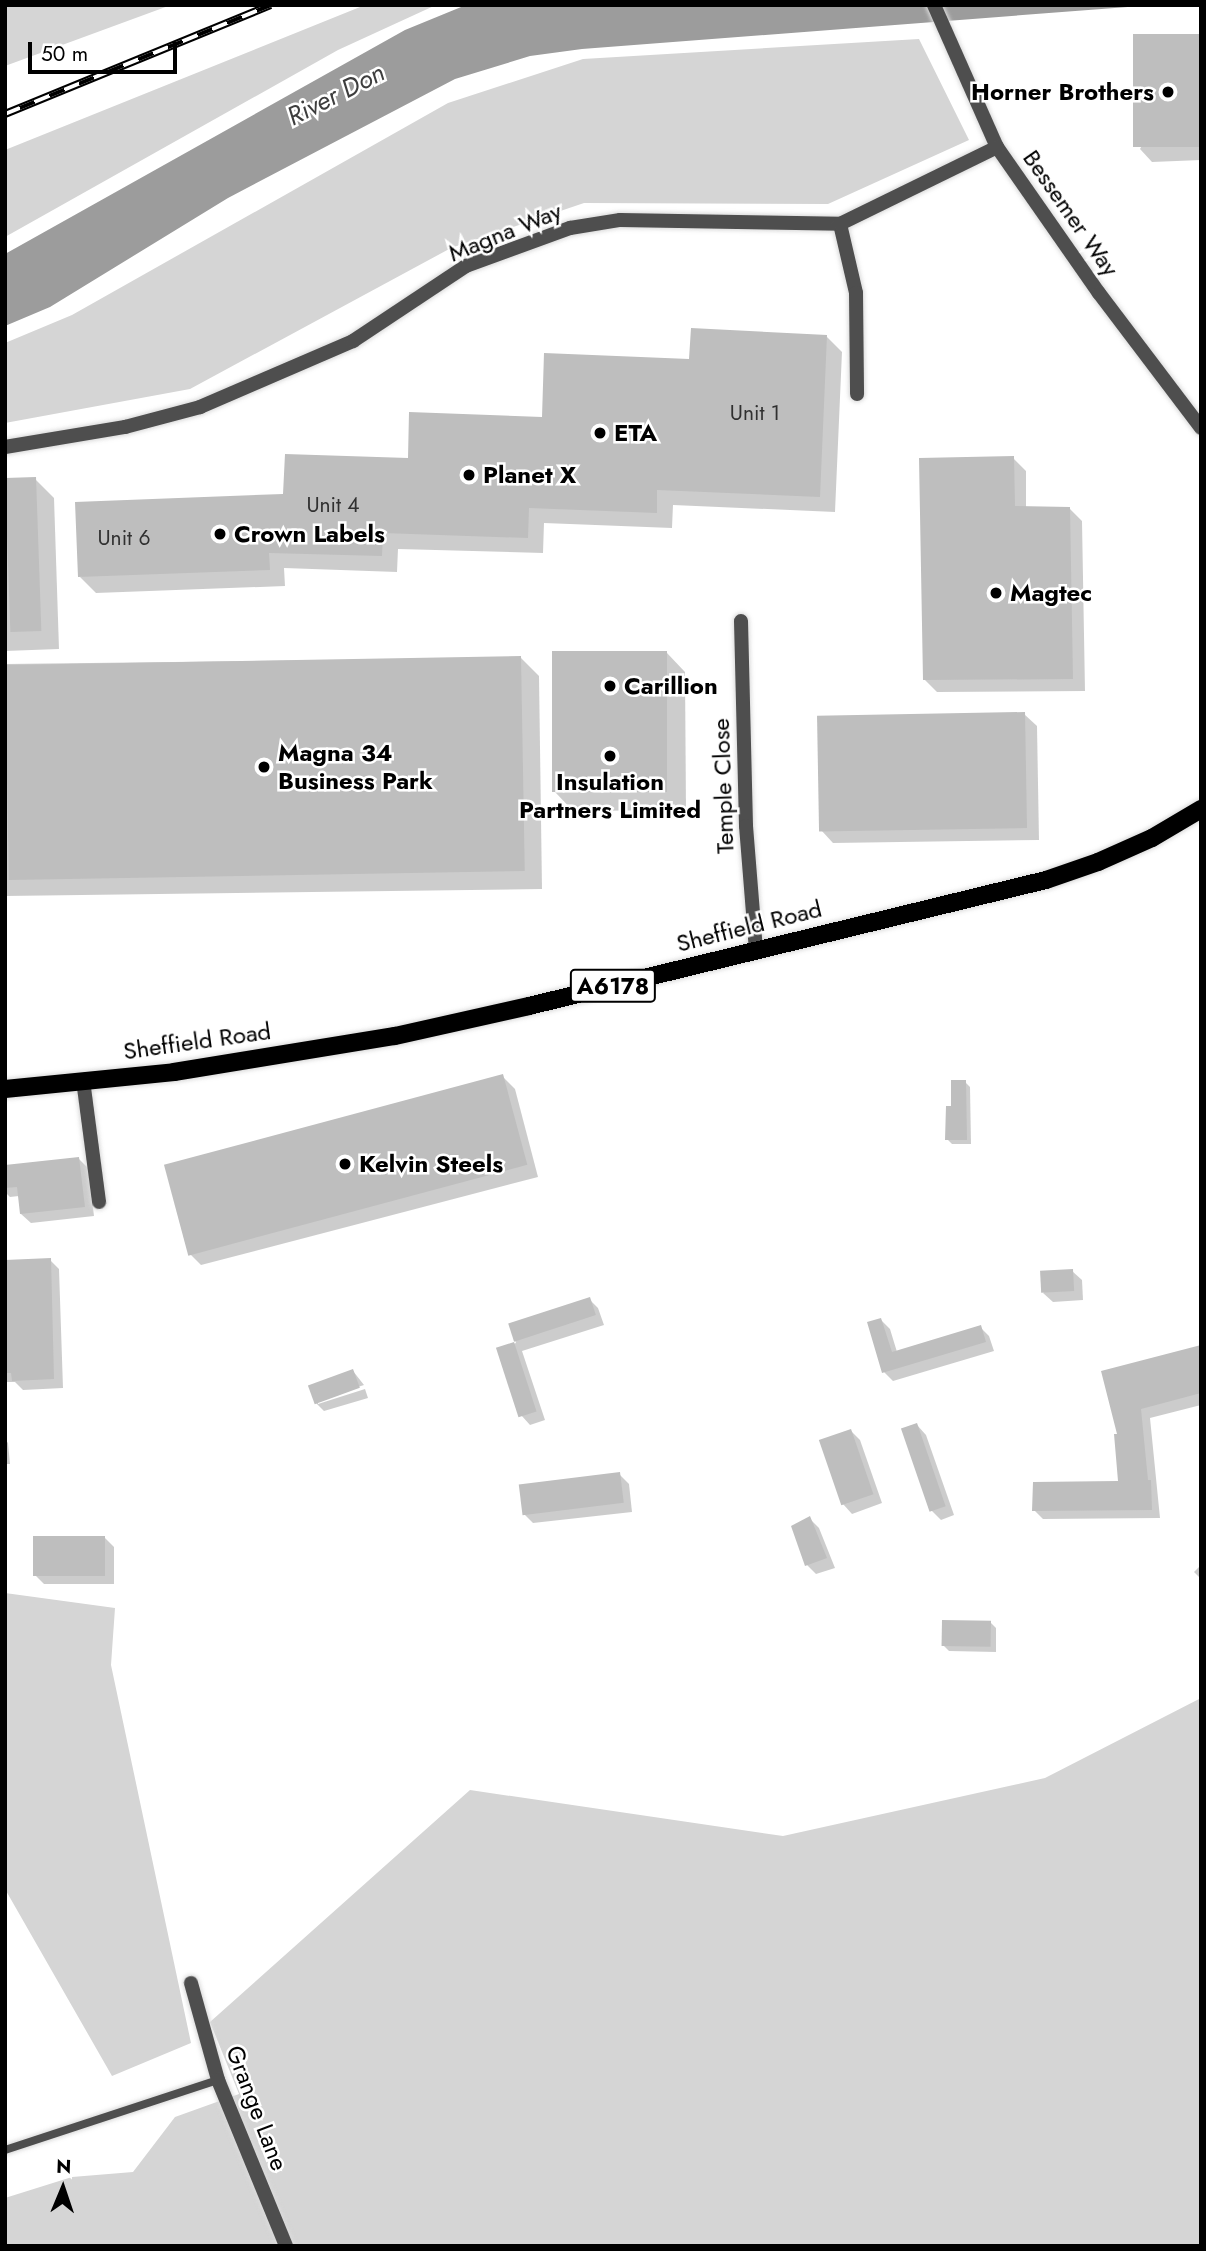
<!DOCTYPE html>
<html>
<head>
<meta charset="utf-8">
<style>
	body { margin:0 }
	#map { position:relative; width:1206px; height:2251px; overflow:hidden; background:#fff; font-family:Jost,sans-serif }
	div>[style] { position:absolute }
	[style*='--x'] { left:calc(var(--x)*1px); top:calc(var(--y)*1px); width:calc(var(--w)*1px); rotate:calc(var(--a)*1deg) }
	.green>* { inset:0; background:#d5d5d5 }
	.water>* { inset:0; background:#9c9c9c }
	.shadow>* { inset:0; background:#0003 }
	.building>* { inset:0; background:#bebebe; transform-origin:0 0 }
	.roads { filter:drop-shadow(0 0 2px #dbdbdb) drop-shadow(0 0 2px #dbdbdb) }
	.lane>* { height:8px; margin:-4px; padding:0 4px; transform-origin:4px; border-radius:4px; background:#4e4e4e }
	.street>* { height:14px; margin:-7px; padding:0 7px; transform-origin:7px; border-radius:7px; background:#4e4e4e }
	.primary>* { height:18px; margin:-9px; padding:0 9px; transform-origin:9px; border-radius:9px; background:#000 }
	.rail>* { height:8px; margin-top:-4px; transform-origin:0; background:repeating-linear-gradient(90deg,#fff 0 16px,#000 0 32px); box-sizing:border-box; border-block:2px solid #000 }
	.dots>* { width:19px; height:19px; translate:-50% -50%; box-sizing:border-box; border:4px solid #fff; border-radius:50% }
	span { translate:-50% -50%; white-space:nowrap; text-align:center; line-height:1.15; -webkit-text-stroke:5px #fff; paint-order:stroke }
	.number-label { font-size:21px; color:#303030 }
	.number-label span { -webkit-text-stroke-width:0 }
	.shield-label span { padding:2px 5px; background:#fff; border:2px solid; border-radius:5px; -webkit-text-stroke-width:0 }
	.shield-label { font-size:23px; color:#000; font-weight:700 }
	.poi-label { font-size:24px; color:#000; font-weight:700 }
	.right { translate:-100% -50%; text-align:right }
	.left { translate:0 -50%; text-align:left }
	.street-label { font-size:24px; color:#000 }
	.water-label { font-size:26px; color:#3d3d3d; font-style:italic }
	.frame { position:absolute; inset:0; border:7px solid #000; pointer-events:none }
	.north { position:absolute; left:28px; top:2153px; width:70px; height:70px; -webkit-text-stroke:5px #fff; paint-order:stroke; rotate:2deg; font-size:19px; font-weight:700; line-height:28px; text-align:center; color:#000 }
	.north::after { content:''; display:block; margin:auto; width:24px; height:32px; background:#000; clip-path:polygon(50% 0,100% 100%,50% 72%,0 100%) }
	.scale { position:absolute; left:28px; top:42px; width:149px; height:32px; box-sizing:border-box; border:4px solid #000; border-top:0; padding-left:9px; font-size:21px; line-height:24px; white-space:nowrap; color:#000; -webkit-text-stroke:5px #fff; paint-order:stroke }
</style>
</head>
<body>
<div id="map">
	<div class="green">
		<div style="clip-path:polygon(5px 5px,171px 5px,5px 66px)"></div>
		<div style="clip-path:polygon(365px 5px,436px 5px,338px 50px,5px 237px,5px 150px)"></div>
		<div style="clip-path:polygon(919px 39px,969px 140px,828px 204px,584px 203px,451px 248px,190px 389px,5px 423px,5px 343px,72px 315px,448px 103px,583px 59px)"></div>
		<div style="clip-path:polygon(5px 1593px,115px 1608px,111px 1665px,191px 2043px,112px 2076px,5px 1889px)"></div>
		<div style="clip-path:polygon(1201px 1698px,1201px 2246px,5px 2246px,5px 2198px,72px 2177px,133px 2172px,175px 2117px,239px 2094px,210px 2022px,470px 1790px,783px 1836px,1045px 1778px)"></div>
	</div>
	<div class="water">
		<div style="clip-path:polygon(466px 5px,1154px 5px,582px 49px,530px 56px,455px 79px,228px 198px,50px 307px,5px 326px,5px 254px,405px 30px)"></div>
	</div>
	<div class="shadow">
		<div style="clip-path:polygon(1201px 36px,1201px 160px,1152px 162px,1140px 149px)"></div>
		<div style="clip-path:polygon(826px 336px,842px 352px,835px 512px,673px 505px,672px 528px,544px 523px,543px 553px,398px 549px,397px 572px,284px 568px,285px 586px,96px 593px,80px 577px,285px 495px,544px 419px,691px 361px)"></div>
		<div style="clip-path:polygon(1013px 458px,1026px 471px,1026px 508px,1070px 509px,1082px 521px,1085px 691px,937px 692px,924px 679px)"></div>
		<div style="clip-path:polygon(35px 479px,54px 498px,59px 649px,5px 651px,5px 480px)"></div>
		<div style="clip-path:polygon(667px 653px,685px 672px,686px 810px,573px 811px,555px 792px)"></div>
		<div style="clip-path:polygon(521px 658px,539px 676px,542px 889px,5px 896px,5px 664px)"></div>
		<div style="clip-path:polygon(1024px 714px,1037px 726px,1039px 840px,833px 843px,821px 830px)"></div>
		<div style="clip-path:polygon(502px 1076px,515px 1089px,538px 1177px,201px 1265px,189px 1253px)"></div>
		<div style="clip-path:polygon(965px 1082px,970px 1087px,971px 1144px,952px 1144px,947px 1139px,953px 1108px)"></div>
		<div style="clip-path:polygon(79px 1159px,88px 1168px,94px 1216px,31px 1223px,21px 1214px,19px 1196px,10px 1197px,5px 1192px,5px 1167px)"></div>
		<div style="clip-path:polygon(50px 1260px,59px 1269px,63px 1388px,23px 1390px,15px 1382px,5px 1382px,5px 1261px)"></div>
		<div style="clip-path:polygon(1072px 1271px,1082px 1280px,1083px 1300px,1053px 1302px,1043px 1293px)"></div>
		<div style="clip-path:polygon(589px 1299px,598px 1308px,604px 1325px,522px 1351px,545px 1420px,530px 1425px,521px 1415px,499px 1349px,516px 1343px,510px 1325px)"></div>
		<div style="clip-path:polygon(881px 1320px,890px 1329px,897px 1352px,980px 1327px,989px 1336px,994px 1351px,893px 1381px,884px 1372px)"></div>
		<div style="clip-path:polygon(1201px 1347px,1201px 1405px,1150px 1418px,1160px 1518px,1043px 1519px,1034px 1510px,1120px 1483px,1119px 1435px,1103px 1372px)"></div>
		<div style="clip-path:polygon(353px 1371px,364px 1385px,318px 1400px,318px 1404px,365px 1389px,368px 1398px,324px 1411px,315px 1402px)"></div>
		<div style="clip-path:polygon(917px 1425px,926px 1435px,954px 1515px,941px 1520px,931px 1510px)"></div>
		<div style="clip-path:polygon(851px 1431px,860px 1440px,882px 1503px,852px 1514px,843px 1504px)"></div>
		<div style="clip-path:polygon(5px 1439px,8px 1443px,10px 1464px,5px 1464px)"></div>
		<div style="clip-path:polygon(619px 1474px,629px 1484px,632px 1512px,533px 1523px,524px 1514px)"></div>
		<div style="clip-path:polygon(810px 1519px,819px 1528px,835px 1568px,816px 1574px,807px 1565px)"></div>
		<div style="clip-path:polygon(104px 1537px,114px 1547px,114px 1584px,44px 1584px,35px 1575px)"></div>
		<div style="clip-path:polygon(1201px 1565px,1201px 1579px,1194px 1572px)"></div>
		<div style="clip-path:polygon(990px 1622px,996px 1628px,996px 1652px,949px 1651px,943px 1645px)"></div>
	</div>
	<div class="building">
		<div style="left:1201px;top:34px;width:113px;height:68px;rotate:90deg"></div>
		<div style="clip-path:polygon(691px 328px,827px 335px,820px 497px,657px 490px,657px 513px,529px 508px,528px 538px,383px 533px,382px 556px,269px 553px,270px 570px,78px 577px,75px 502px,283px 494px,285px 454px,408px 458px,409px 412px,542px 417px,544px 353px,689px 359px)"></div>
		<div style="clip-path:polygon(1014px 456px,1015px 506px,1070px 507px,1073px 679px,923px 680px,919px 458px)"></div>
		<div style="left:36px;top:477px;width:154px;height:31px;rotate:88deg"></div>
		<div style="left:667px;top:651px;width:141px;height:115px;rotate:90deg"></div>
		<div style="left:521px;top:656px;width:215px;height:516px;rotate:89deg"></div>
		<div style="left:1025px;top:712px;width:116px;height:208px;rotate:89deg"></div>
		<div style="left:503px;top:1074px;width:94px;height:351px;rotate:75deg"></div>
		<div style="clip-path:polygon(951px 1080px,966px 1080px,967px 1140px,945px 1140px,946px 1106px,951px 1106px)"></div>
		<div style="clip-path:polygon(79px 1157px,85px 1207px,20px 1214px,17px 1187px,5px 1188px,5px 1165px)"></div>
		<div style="clip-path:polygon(51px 1258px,54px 1379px,12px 1381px,11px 1373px,5px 1373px,5px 1260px)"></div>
		<div style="left:1073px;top:1269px;width:22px;height:33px;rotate:87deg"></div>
		<div style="left:590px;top:1297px;width:19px;height:86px;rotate:72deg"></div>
		<div style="clip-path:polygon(881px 1318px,892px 1352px,981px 1325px,986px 1342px,882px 1373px,867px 1322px)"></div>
		<div style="left:514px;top:1342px;width:73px;height:19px;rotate:72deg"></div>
		<div style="clip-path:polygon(1201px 1345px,1201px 1393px,1141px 1409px,1148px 1480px,1151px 1480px,1152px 1510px,1032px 1511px,1033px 1482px,1118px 1481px,1114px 1434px,1117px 1434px,1101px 1371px)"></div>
		<div style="left:353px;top:1369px;width:20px;height:48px;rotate:70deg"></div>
		<div style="left:917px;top:1423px;width:88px;height:17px;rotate:71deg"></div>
		<div style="left:851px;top:1429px;width:69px;height:34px;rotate:71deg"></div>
		<div style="left:620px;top:1472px;width:31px;height:102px;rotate:83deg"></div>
		<div style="clip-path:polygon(810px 1516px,827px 1558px,805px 1566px,791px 1526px)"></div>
		<div style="left:33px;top:1536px;width:72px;height:40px"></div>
		<div style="left:942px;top:1620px;width:49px;height:26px;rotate:1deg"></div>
	</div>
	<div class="roads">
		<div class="lane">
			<div style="--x:5;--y:2150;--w:224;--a:-18.2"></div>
		</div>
		<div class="street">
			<div style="--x:934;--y:5;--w:155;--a:66.1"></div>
			<div style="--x:997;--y:147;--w:178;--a:55.1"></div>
			<div style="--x:1099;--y:293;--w:169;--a:52.9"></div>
			<div style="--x:840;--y:224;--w:71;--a:76.9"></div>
			<div style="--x:856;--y:293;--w:101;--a:89.4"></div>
			<div style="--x:5;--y:447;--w:122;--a:-9.5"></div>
			<div style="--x:125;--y:427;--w:78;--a:-14.9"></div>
			<div style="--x:200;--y:407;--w:167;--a:-23.3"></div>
			<div style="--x:353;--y:341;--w:136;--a:-33.6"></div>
			<div style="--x:466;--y:266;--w:111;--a:-20.1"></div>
			<div style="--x:570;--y:228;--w:51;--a:-9.1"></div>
			<div style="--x:620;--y:220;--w:220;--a:1"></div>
			<div style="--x:840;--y:224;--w:175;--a:-26.1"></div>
			<div style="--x:741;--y:621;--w:205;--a:88.6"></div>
			<div style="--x:746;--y:826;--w:123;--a:85.4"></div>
			<div style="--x:83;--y:1080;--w:123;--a:82.5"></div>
			<div style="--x:191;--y:1983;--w:101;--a:74.4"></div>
			<div style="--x:218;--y:2080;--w:179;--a:67.7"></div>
		</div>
		<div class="primary">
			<div style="--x:5;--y:1089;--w:170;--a:-5.7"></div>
			<div style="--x:174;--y:1072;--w:224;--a:-9.3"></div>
			<div style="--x:395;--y:1036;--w:137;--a:-12.6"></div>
			<div style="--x:529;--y:1006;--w:532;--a:-13.7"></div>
			<div style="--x:1046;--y:880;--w:55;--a:-19.1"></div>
			<div style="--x:1098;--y:862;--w:59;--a:-24"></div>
			<div style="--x:1152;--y:838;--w:57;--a:-30.6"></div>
		</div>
	</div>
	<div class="rail">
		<div style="--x:5;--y:114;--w:287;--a:-22.3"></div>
	</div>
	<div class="dots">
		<div style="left:1168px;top:92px;background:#000"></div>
		<div style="left:600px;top:433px;background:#000"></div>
		<div style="left:469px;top:475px;background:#000"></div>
		<div style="left:220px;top:534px;background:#000"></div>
		<div style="left:996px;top:593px;background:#000"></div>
		<div style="left:610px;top:686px;background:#000"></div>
		<div style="left:610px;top:756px;background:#000"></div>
		<div style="left:264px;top:767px;background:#000"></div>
		<div style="left:345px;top:1164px;background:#000"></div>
	</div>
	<div class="number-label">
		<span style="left:755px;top:413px">Unit 1</span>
		<span style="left:333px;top:505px">Unit 4</span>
		<span style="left:124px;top:538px">Unit 6</span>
	</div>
	<div class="shield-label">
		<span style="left:613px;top:986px">A6178</span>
	</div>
	<div class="poi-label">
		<span class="right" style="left:1154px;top:92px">Horner Brothers</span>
		<span class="left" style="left:614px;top:433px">ETA</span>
		<span class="left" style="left:483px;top:475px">Planet X</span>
		<span class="left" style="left:234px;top:534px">Crown Labels</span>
		<span class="left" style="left:1010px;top:593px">Magtec</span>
		<span class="left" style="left:624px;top:686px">Carillion</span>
		<span class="left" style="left:278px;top:767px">Magna 34<br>Business Park</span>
		<span style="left:610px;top:796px">Insulation<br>Partners Limited</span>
		<span class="left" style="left:359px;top:1164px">Kelvin Steels</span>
	</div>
	<div class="street-label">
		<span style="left:1071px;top:213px;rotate:55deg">Bessemer Way</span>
		<span style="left:505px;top:232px;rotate:-22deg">Magna Way</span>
		<span style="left:723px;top:786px;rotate:-92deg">Temple Close</span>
		<span style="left:749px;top:926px;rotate:-14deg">Sheffield Road</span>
		<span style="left:197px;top:1041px;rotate:-8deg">Sheffield Road</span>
		<span style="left:257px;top:2108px;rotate:69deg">Grange Lane</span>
	</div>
	<div class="water-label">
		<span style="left:336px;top:95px;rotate:-27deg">River Don</span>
	</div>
	<div class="frame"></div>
	<div class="north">N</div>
	<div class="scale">50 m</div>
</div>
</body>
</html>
